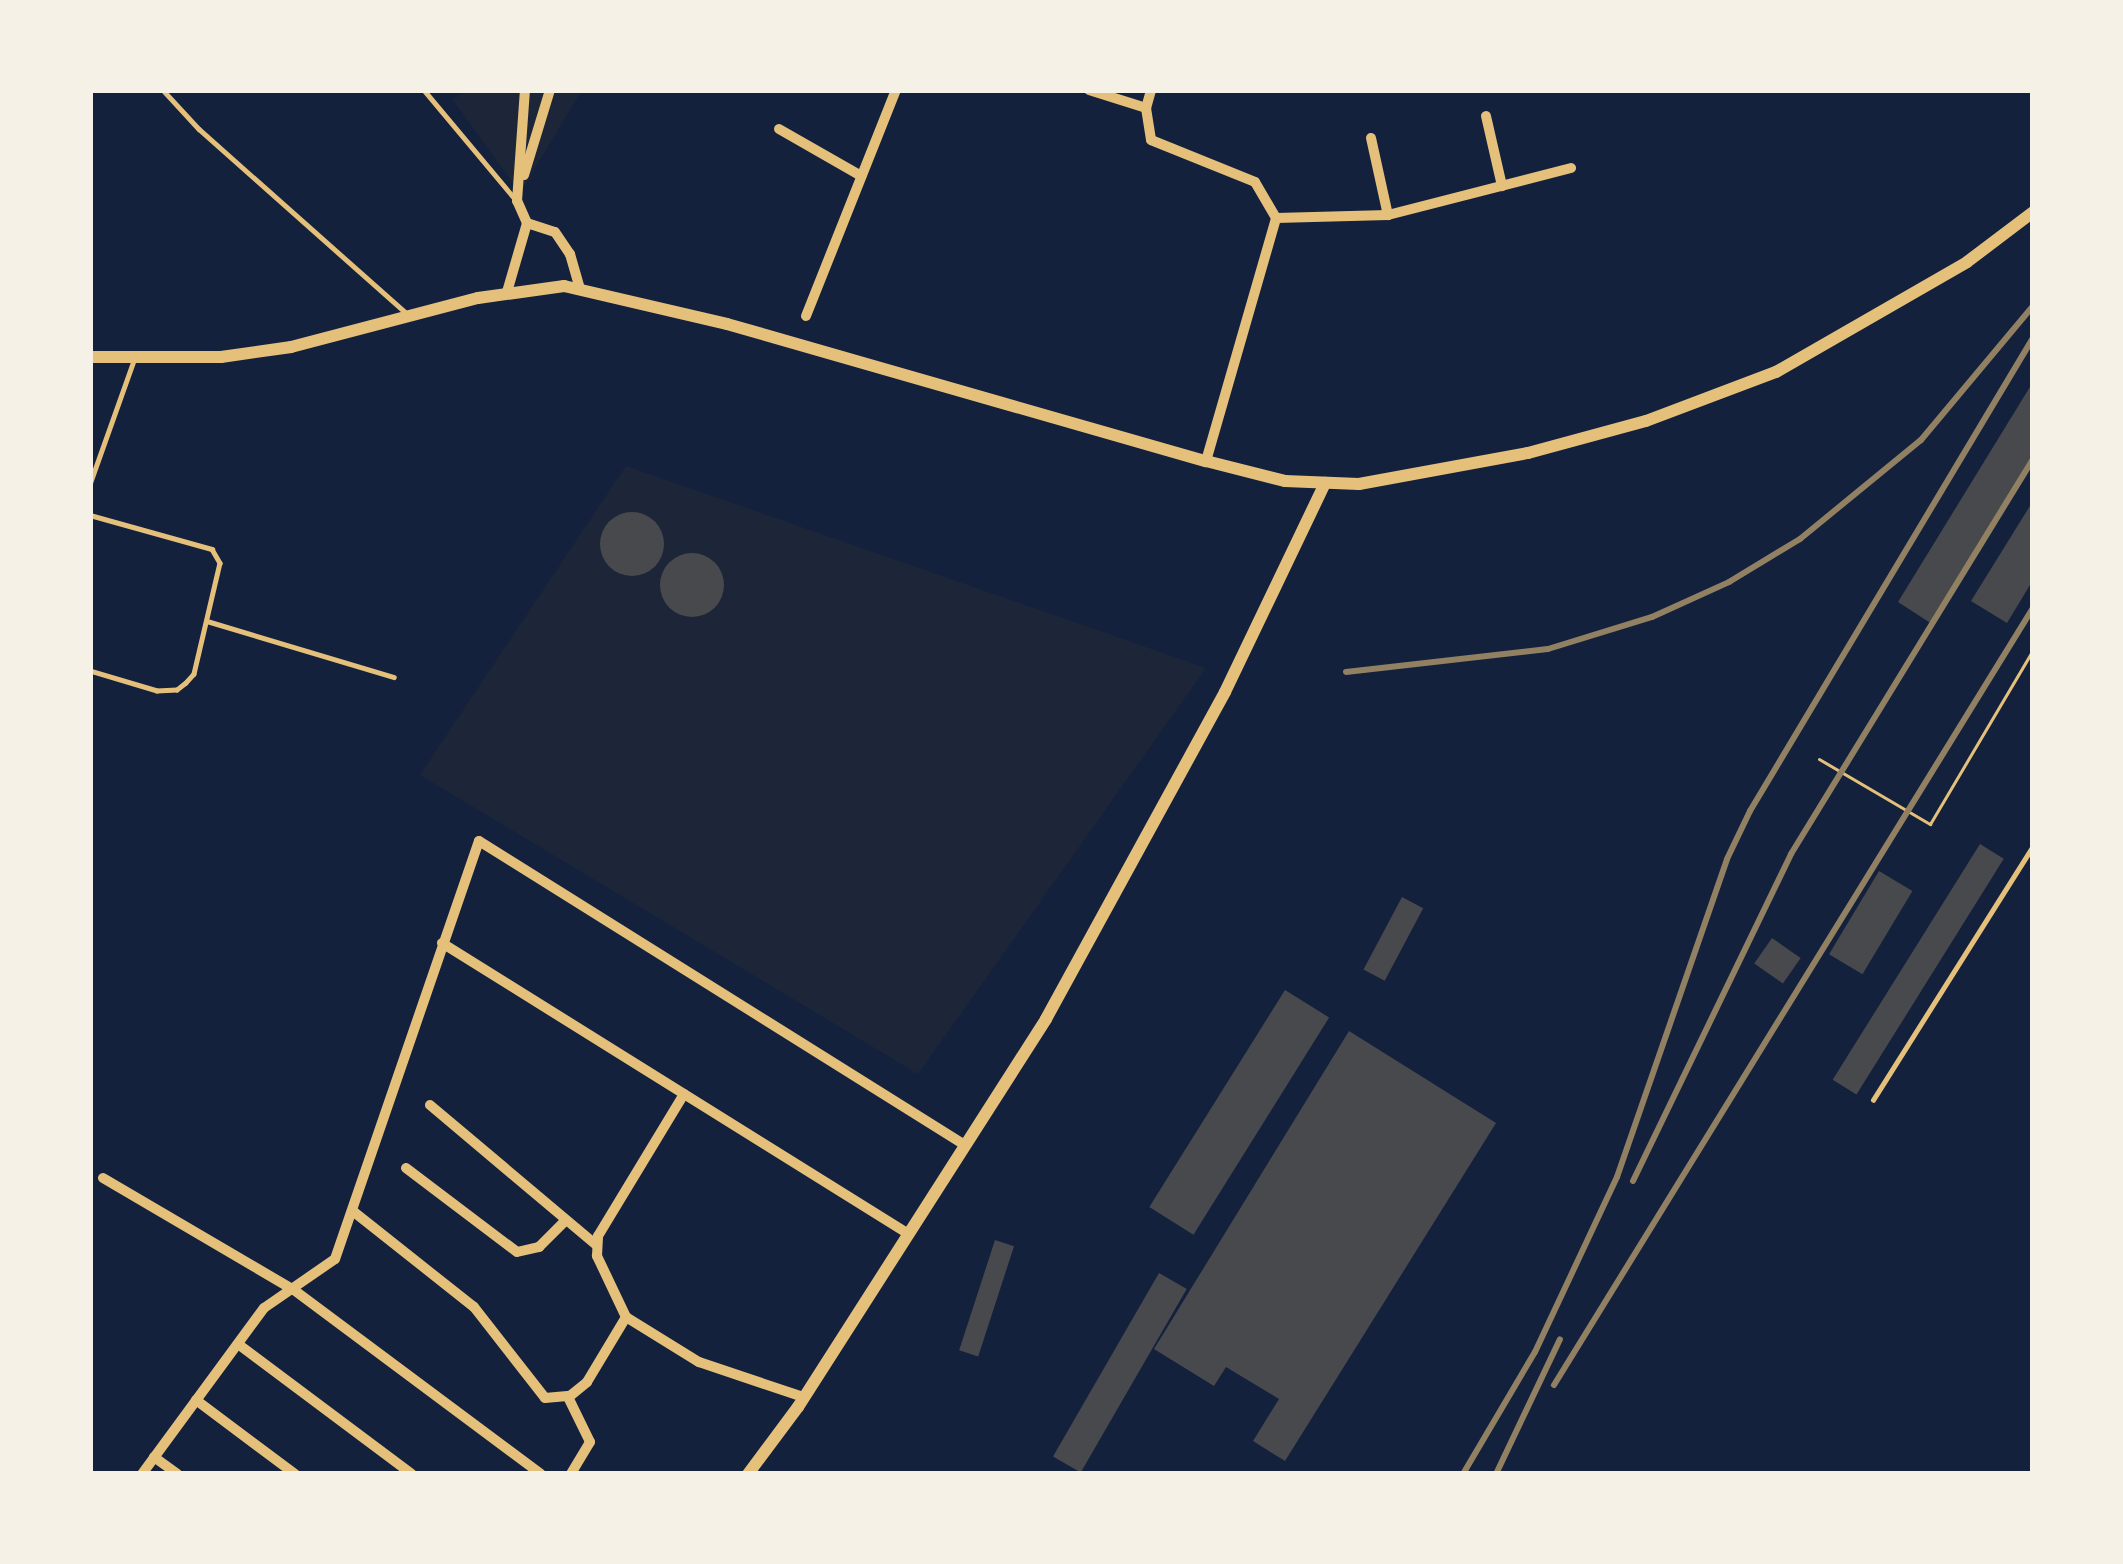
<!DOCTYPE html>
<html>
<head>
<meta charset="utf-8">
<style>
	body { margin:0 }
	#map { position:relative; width:2123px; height:1564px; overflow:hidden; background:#14213d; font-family:"PT Sans Narrow",sans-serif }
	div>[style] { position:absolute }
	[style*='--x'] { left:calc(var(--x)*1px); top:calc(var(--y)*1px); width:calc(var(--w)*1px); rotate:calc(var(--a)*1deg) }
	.green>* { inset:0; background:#1d2539 }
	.building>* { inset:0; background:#48494c; transform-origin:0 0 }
	.round { border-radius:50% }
	.path>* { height:3px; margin:-1.5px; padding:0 1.5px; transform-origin:1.5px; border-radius:1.5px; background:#e5c07b }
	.service>* { height:4.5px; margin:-2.25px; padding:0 2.25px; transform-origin:2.25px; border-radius:2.25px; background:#e5c07b }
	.minor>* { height:10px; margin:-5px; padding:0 5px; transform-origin:5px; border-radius:5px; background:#e5c07b }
	.tertiary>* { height:12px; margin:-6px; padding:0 6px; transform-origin:6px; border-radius:6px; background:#e5c07b }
	.rail>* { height:6px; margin:-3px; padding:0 3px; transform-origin:3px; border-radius:3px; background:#918062 }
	span { translate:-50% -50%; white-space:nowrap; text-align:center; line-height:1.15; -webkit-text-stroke:9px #f6f1e7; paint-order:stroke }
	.frame { position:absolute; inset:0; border:93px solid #f6f1e7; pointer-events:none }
</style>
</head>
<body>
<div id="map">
	<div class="green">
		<div style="clip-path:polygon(466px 90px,582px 90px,520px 193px,453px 100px)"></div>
		<div style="clip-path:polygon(626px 466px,1206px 668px,918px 1074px,420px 775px)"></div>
	</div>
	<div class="building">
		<div style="clip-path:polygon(2033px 382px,2033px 459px,1932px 624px,1898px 602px)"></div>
		<div style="clip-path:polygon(2033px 501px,2033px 580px,2007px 623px,1971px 601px)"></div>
		<div class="round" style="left:600px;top:512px;width:64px;height:64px"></div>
		<div class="round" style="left:660px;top:553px;width:64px;height:64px"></div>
		<div style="left:1980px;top:844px;width:28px;height:278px;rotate:32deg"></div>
		<div style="left:1879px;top:871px;width:39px;height:97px;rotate:31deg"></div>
		<div style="left:1402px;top:897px;width:24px;height:82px;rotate:28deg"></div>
		<div style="left:1772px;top:938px;width:35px;height:31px;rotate:35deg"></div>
		<div style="left:1285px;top:990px;width:52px;height:256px;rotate:32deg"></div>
		<div style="clip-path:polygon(1349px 1031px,1496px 1123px,1285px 1461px,1253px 1441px,1279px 1399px,1226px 1367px,1214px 1386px,1154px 1349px)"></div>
		<div style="left:995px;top:1240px;width:20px;height:116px;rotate:18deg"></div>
		<div style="left:1159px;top:1273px;width:32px;height:212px;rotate:30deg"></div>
	</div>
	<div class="path">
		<div style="--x:1819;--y:759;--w:129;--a:30.4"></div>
		<div style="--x:1930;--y:824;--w:202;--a:-59.4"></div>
	</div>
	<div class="service">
		<div style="--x:163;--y:90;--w:53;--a:47.3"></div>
		<div style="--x:199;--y:129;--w:277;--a:41.6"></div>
		<div style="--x:424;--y:90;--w:143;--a:50.1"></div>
		<div style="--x:90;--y:483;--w:128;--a:-70.4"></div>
		<div style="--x:90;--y:515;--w:127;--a:15.6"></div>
		<div style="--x:212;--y:549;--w:16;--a:60"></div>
		<div style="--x:220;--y:563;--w:114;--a:103.2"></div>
		<div style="--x:194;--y:674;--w:12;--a:132"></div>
		<div style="--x:186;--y:683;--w:11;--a:142"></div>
		<div style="--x:177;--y:690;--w:20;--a:177"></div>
		<div style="--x:157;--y:691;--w:70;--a:-163.4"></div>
		<div style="--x:207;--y:621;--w:195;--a:16.7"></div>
		<div style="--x:1873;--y:1100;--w:300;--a:-57.8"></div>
	</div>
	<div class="minor">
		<div style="--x:1089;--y:90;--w:60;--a:17.5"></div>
		<div style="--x:1146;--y:108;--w:32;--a:81"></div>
		<div style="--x:1151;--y:140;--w:112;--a:22"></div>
		<div style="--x:1255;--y:182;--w:42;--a:59.7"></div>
		<div style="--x:1146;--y:108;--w:19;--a:-74"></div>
		<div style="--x:1486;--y:116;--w:72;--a:77.1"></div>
		<div style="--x:779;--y:129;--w:95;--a:29.8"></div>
		<div style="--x:1371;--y:138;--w:79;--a:77.6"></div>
		<div style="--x:524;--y:175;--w:89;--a:-73"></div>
		<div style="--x:527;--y:223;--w:29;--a:18"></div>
		<div style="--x:555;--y:232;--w:27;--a:56"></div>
		<div style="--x:570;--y:254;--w:35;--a:74"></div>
		<div style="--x:507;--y:292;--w:72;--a:-73.8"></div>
		<div style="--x:527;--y:223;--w:24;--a:-114"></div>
		<div style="--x:517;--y:201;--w:111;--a:-85.9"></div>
		<div style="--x:806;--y:316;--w:243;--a:-68.3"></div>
		<div style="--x:1206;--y:461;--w:253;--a:-73.9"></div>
		<div style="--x:1276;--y:218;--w:112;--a:-1.5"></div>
		<div style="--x:1388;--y:215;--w:189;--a:-14.4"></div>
		<div style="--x:442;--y:943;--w:548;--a:31.95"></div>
		<div style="--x:430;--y:1105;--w:217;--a:40.1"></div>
		<div style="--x:406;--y:1168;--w:139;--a:37.1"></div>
		<div style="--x:517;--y:1252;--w:23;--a:-13"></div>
		<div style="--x:539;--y:1247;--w:38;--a:-45"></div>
		<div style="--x:103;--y:1178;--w:221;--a:30.4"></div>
		<div style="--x:294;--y:1290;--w:308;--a:36.7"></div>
		<div style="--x:354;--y:1212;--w:153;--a:38.4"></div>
		<div style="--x:474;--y:1307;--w:115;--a:52"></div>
		<div style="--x:545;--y:1398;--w:25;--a:-5"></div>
		<div style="--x:570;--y:1396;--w:22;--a:-39"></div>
		<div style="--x:587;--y:1382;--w:76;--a:-59"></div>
		<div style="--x:626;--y:1317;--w:68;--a:-115.4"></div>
		<div style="--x:597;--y:1256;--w:20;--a:-87"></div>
		<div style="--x:598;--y:1236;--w:166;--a:-58.8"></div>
		<div style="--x:626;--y:1317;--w:86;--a:31.7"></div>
		<div style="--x:699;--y:1362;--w:110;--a:18.6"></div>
		<div style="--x:238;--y:1344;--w:217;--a:36.8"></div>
		<div style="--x:568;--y:1397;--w:50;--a:63.9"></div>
		<div style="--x:590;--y:1442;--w:37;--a:121"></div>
		<div style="--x:196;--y:1400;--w:124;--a:36.8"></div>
		<div style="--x:154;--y:1457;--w:29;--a:36"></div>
		<div style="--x:142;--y:1474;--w:206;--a:-53.7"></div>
		<div style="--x:264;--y:1308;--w:86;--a:-34.6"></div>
		<div style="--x:335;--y:1259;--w:442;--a:-71"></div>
		<div style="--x:479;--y:841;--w:573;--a:32.03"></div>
	</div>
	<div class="tertiary">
		<div style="--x:90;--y:357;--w:131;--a:0"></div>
		<div style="--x:221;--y:357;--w:71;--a:-8.1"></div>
		<div style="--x:291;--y:347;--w:193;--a:-14.7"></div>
		<div style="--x:478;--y:298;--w:87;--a:-7.9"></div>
		<div style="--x:564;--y:286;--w:167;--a:13.1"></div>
		<div style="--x:727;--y:324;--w:498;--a:16"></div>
		<div style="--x:1206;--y:461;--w:81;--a:14.2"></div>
		<div style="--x:1285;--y:481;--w:74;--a:2.3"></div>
		<div style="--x:1359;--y:484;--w:172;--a:-10.4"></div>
		<div style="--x:1528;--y:453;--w:122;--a:-15.2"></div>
		<div style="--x:1646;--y:421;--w:139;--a:-20.7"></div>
		<div style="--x:1776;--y:372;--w:220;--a:-29.9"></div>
		<div style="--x:1967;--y:262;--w:83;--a:-37.1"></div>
		<div style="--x:748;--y:1474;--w:84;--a:-53.3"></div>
		<div style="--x:798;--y:1407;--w:460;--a:-57.4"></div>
		<div style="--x:1046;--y:1019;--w:373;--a:-61.3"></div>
		<div style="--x:1225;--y:692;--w:232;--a:-64.4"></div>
	</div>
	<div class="rail">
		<div style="--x:1346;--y:672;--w:203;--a:-6.5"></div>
		<div style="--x:1548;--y:649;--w:109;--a:-17.1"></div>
		<div style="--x:1652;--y:617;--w:85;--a:-24.4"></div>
		<div style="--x:1729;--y:582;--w:83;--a:-31.2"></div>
		<div style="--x:1800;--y:539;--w:156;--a:-39.3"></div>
		<div style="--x:1921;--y:440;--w:175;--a:-50.1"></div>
		<div style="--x:1633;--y:1181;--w:363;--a:-64.2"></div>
		<div style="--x:1791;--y:854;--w:463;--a:-58.5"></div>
		<div style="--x:1554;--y:1385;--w:913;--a:-58.35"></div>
		<div style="--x:1463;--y:1474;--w:142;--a:-59.5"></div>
		<div style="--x:1535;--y:1352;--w:193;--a:-64.9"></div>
		<div style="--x:1617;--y:1177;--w:336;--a:-70.9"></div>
		<div style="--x:1727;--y:859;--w:53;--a:-64.4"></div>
		<div style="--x:1750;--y:811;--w:551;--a:-59.11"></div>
		<div style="--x:1496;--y:1474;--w:149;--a:-64.6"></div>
	</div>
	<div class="frame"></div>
</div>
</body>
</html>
